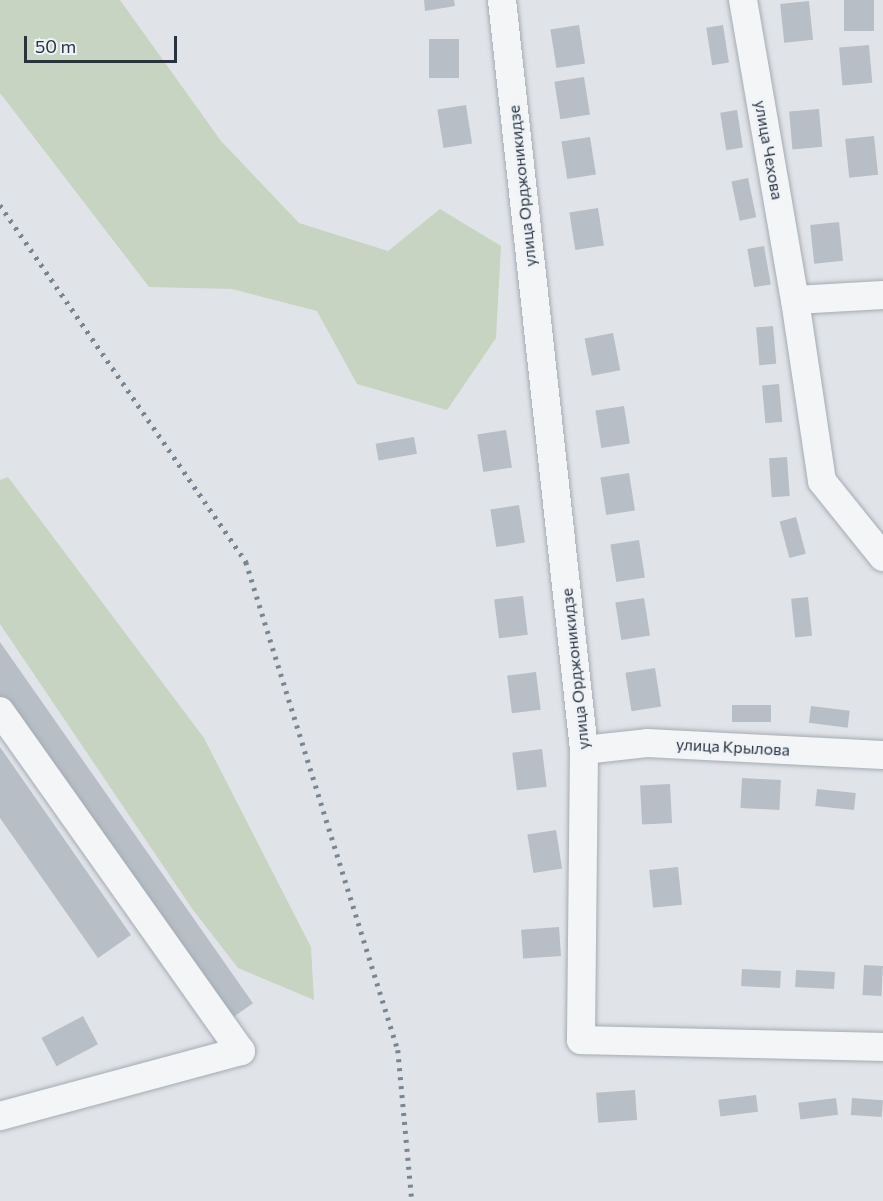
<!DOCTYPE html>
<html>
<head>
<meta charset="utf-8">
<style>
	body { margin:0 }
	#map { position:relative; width:883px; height:1201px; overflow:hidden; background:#e0e4e9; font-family:Commissioner,sans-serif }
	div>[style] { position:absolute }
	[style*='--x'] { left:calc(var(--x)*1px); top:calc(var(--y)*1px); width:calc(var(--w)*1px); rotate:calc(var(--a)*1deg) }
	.green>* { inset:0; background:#c7d4c1 }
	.building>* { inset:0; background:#b7bec6; transform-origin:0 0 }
	.roads { filter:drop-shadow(0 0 2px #a5abb3) drop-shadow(0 0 2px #a5abb3) }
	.minor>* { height:28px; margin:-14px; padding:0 14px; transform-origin:14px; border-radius:14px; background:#f3f5f7 }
	.rail>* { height:4.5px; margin-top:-2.25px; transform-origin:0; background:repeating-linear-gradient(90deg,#798593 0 3px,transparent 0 9px) }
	span { translate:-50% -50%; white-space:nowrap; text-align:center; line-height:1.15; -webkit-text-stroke:4.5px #eff3f7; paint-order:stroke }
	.street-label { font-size:16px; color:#283341 }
	.scale { position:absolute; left:24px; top:36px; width:153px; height:27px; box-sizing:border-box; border:3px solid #283341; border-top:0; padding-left:8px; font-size:18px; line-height:21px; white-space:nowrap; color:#283341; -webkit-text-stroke:4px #eff3f7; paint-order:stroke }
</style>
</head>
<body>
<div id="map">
	<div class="green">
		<div style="clip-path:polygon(0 0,120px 0,221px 141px,299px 223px,388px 251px,440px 209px,501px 246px,496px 338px,447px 410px,357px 384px,317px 311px,232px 289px,149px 287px,0 93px)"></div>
		<div style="clip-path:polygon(8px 477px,204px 738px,311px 947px,314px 1000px,238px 968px,193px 910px,0 624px,0 480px)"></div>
	</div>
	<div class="building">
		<div style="clip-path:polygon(424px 0,454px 0,455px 6px,425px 11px)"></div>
		<div style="left:844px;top:0;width:30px;height:31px"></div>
		<div style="left:809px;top:1px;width:39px;height:29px;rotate:84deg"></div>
		<div style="left:579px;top:25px;width:39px;height:29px;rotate:81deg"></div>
		<div style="left:723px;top:25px;width:38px;height:17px;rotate:81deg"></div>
		<div style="left:459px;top:39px;width:39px;height:30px;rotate:90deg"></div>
		<div style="left:869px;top:45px;width:38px;height:30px;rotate:85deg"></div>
		<div style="left:584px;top:77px;width:38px;height:30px;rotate:81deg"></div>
		<div style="left:466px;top:105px;width:39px;height:29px;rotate:81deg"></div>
		<div style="left:819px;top:109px;width:38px;height:30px;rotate:85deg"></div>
		<div style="left:737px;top:110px;width:38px;height:17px;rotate:81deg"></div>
		<div style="left:874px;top:136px;width:39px;height:29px;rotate:84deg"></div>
		<div style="left:590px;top:137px;width:38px;height:29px;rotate:81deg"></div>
		<div style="left:748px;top:178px;width:40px;height:17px;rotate:78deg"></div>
		<div style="left:598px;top:208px;width:38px;height:29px;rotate:81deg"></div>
		<div style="left:839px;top:222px;width:39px;height:29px;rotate:84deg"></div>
		<div style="left:764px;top:246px;width:39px;height:17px;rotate:80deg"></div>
		<div style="left:773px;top:326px;width:38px;height:17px;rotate:85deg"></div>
		<div style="left:613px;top:333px;width:38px;height:29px;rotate:79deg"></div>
		<div style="left:779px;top:384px;width:38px;height:17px;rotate:85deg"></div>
		<div style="left:624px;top:406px;width:38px;height:29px;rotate:81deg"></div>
		<div style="left:506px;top:430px;width:38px;height:29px;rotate:81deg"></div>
		<div style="left:414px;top:437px;width:17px;height:39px;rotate:80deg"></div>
		<div style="left:787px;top:457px;width:39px;height:18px;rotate:86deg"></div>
		<div style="left:629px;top:473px;width:38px;height:29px;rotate:81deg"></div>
		<div style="left:519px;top:505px;width:38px;height:29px;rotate:81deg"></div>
		<div style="left:796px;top:517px;width:38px;height:17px;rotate:75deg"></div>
		<div style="left:639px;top:540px;width:38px;height:29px;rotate:81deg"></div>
		<div style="left:523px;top:596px;width:39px;height:29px;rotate:83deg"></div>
		<div style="left:808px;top:597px;width:39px;height:17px;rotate:84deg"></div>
		<div style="left:644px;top:598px;width:38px;height:29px;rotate:81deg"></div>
		<div style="left:0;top:642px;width:441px;height:49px;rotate:55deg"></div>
		<div style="left:655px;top:668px;width:39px;height:30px;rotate:81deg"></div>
		<div style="left:536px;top:672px;width:38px;height:29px;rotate:83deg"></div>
		<div style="left:771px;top:705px;width:17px;height:39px;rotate:90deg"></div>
		<div style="left:811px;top:706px;width:39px;height:17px;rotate:7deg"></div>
		<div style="clip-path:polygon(0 747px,131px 935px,98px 958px,0 818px)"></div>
		<div style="left:542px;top:749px;width:38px;height:30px;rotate:83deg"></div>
		<div style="left:742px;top:778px;width:39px;height:30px;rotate:3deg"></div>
		<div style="left:670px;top:784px;width:39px;height:30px;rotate:87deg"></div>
		<div style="left:817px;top:789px;width:39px;height:17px;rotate:6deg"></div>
		<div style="left:556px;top:830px;width:39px;height:29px;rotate:81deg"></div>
		<div style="left:678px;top:867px;width:38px;height:29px;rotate:84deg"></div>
		<div style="left:559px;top:927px;width:29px;height:38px;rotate:86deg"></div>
		<div style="left:864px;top:965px;width:19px;height:30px;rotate:3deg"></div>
		<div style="left:742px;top:969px;width:39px;height:17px;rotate:3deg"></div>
		<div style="left:796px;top:970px;width:39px;height:17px;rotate:3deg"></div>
		<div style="left:83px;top:1016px;width:32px;height:47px;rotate:62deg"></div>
		<div style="left:635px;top:1090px;width:30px;height:39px;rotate:86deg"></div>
		<div style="left:756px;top:1095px;width:17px;height:38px;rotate:83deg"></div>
		<div style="left:836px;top:1098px;width:17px;height:38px;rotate:83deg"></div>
		<div style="left:852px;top:1098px;width:31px;height:17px;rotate:4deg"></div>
	</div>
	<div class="roads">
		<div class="minor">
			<div style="--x:502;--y:0;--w:754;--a:83.76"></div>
			<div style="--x:584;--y:750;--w:290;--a:90.6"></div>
			<div style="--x:581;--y:1040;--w:302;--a:1.3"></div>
			<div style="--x:743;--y:0;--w:304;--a:80.2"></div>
			<div style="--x:883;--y:557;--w:97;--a:-128.8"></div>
			<div style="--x:822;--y:481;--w:183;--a:-98.5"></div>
			<div style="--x:795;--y:300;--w:88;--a:-3.3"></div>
			<div style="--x:0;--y:711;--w:417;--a:54.7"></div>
			<div style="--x:241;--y:1051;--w:250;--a:164.9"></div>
			<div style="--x:584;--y:750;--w:63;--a:-6.3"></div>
			<div style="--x:647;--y:743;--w:236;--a:2.9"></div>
		</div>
	</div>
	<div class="rail">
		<div style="--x:0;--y:205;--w:434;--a:55.4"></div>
		<div style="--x:246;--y:562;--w:511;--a:72.7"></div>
		<div style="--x:398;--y:1050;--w:152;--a:84.7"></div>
	</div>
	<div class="street-label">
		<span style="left:769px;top:150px;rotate:80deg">улица Чехова</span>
		<span style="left:522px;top:186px;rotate:-96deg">улица Орджоникидзе</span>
		<span style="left:575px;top:669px;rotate:-96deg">улица Орджоникидзе</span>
		<span style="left:733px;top:747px;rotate:3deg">улица Крылова</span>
	</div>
	<div class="scale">50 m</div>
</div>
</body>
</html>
